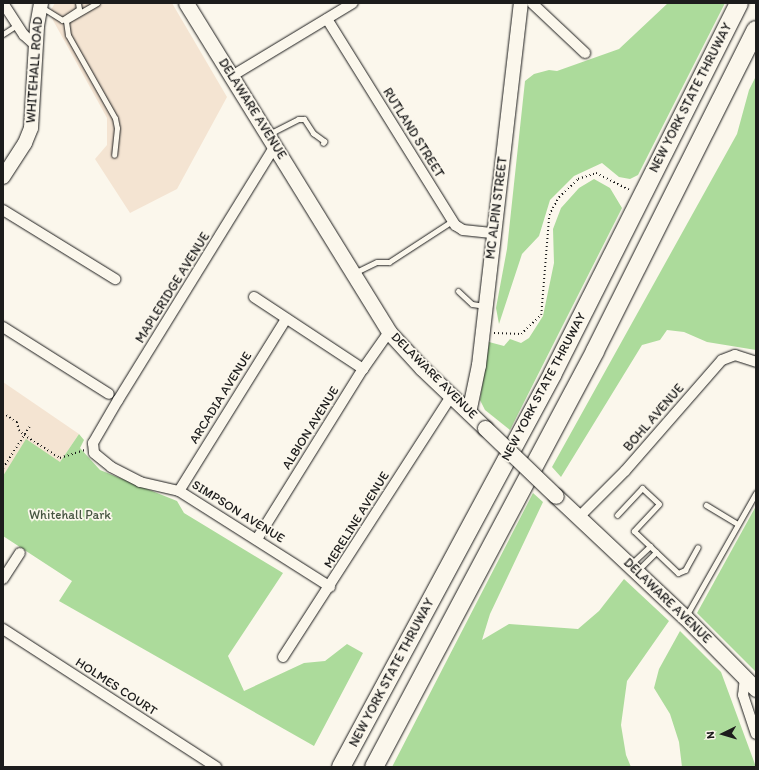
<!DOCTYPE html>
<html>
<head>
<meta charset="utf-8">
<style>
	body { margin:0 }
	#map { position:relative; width:759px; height:770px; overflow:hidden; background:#fbf7ec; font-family:Itim,sans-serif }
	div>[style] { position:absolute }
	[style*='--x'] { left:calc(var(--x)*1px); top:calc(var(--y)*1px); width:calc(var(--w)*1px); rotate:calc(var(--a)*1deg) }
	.built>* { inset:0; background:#f4e4d2 }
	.green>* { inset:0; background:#acdb9b }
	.path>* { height:1.5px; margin-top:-0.75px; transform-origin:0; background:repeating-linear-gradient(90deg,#1c1c1c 0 1px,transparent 0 4px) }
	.roads { filter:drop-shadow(0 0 1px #1c1c1c) drop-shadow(0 0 1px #1c1c1c) }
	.lane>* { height:5px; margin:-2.5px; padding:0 2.5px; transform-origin:2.5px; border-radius:2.5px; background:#fbf7ec }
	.street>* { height:10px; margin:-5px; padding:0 5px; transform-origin:5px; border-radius:5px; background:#fbf7ec }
	.secondary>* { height:14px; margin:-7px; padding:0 7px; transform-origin:7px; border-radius:7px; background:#fbf7ec }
	.primary>* { height:15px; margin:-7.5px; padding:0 7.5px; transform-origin:7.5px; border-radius:7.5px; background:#fbf7ec }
	.highway>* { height:18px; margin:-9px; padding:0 9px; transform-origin:9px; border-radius:9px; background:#fbf7ec }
	.bridges { filter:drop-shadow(0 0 1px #1c1c1c) drop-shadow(0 0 1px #1c1c1c) }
	.primary-bridge>* { height:15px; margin:-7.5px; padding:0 7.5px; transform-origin:7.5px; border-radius:7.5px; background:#fbf7ec }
	span { translate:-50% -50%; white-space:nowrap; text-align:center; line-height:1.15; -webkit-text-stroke:3.5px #fbf7ec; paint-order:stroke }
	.street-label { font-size:13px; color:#1c1c1c }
	.park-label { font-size:13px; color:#475542 }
	.frame { position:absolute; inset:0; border:4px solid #1c1c1c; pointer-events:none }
	.north { position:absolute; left:703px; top:714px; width:40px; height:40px; -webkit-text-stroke:3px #fbf7ec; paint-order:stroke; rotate:265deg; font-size:11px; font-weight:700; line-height:16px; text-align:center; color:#1c1c1c }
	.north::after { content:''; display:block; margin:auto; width:14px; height:18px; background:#1c1c1c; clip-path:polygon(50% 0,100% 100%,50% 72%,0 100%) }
</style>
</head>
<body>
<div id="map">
	<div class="built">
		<div style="clip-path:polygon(55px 3px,172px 3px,227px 97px,177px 189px,130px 213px,95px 159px,107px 145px,107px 118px,49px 13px)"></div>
		<div style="clip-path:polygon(3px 382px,79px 434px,60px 462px,3px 476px)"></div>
	</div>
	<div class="green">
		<div style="clip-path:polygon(668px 3px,725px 3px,638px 175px,630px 179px,619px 177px,602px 163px,574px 176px,550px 200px,539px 236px,522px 254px,499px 324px,496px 308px,507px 249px,525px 81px,534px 74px,549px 70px,557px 71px,619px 49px)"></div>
		<div style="clip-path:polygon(756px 76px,756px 350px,707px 342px,684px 332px,667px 330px,660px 340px,642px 345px,561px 477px,552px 467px,737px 134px,749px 90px)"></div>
		<div style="clip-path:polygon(594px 179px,610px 188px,622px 208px,510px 430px,485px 410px,480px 400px,489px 342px,504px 346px,510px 339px,521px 343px,529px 338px,543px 316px,554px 263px,553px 229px,561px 208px,579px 188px)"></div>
		<div style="clip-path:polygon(79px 434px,84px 440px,80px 448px,100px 470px,177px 501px,184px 513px,283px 573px,228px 656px,244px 691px,304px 663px,325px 661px,347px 644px,363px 653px,314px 746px,59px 601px,72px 581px,3px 536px,3px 476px,26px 439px,60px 462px)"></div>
		<div style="clip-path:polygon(533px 493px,543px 502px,490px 614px,482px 640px,509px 624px,578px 629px,599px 611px,624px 579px,669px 621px,627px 681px,621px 725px,626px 755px,631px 767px,392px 767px)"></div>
		<div style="clip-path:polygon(756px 506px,756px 672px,697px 613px)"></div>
		<div style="clip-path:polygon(680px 631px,721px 672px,756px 767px,682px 767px,679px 742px,670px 714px,654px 688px,659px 669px)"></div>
	</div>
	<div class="path">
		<div style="--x:494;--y:333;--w:27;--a:2"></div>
		<div style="--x:521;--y:334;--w:28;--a:-44"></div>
		<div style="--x:541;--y:315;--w:100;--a:-85.4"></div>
		<div style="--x:549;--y:215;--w:21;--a:-61"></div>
		<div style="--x:559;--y:197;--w:26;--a:-43"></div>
		<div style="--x:578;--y:179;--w:19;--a:-18"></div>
		<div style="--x:596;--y:173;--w:38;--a:27"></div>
		<div style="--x:3;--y:413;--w:17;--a:33"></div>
		<div style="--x:17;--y:422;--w:8;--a:76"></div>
		<div style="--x:19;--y:430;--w:7;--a:45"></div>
		<div style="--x:24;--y:435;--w:43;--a:32.6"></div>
		<div style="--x:60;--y:458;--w:26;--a:-18"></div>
		<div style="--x:3;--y:468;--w:50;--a:-57.3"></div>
	</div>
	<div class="roads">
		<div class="lane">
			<div style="--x:97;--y:3;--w:36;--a:150"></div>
			<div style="--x:66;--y:21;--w:14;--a:82"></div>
			<div style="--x:68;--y:35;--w:95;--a:60.5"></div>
			<div style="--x:115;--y:118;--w:10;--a:79"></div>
			<div style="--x:117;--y:128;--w:27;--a:96"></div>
			<div style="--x:43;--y:8;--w:22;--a:32"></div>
			<div style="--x:62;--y:20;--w:20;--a:-33"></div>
			<div style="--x:79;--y:9;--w:6;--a:-99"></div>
			<div style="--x:3;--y:34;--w:17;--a:-33"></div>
			<div style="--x:269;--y:134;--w:33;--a:-27"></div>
			<div style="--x:298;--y:119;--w:6;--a:0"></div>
			<div style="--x:304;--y:119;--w:17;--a:57"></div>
			<div style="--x:313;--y:133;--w:14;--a:36"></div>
			<div style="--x:324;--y:141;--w:2;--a:117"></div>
			<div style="--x:354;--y:273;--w:25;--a:-26"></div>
			<div style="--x:377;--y:262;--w:12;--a:0"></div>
			<div style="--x:389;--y:262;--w:75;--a:-33.1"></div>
			<div style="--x:458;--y:291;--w:19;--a:43"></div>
			<div style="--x:472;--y:304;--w:12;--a:9"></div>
			<div style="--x:706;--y:505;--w:37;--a:31"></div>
			<div style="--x:617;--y:515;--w:37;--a:-47"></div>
			<div style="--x:642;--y:488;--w:23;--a:43"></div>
			<div style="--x:659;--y:504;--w:37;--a:133"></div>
			<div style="--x:634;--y:531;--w:61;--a:43.7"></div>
			<div style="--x:678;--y:573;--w:8;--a:-23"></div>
			<div style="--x:685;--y:570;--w:26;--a:-61"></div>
			<div style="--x:632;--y:563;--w:25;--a:-43"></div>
			<div style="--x:637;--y:571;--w:27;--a:-45"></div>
			<div style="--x:686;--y:616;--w:142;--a:-60.4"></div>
		</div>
		<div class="street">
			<div style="--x:3;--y:3;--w:38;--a:57"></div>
			<div style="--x:24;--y:35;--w:15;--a:42"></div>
			<div style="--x:532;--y:3;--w:73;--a:43.3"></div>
			<div style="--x:327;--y:19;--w:243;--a:58.1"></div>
			<div style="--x:455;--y:225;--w:9;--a:32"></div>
			<div style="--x:463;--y:230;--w:31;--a:6"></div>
			<div style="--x:232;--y:76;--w:141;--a:-31.1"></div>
			<div style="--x:275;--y:146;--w:299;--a:121.7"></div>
			<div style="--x:118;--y:400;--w:50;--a:120.2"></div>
			<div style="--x:93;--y:443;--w:10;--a:84"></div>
			<div style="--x:94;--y:453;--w:22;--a:39"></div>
			<div style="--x:111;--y:467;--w:33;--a:27"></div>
			<div style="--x:140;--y:482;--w:40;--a:13"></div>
			<div style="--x:179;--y:491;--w:179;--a:32.4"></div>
			<div style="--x:3;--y:210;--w:132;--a:31.6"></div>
			<div style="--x:254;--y:297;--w:131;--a:33.4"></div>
			<div style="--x:3;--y:327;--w:125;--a:32.3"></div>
			<div style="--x:179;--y:491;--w:203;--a:-58.1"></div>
			<div style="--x:579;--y:517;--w:65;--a:-45"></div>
			<div style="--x:625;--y:471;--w:147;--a:-48.9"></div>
			<div style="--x:722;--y:360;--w:14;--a:-21"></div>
			<div style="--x:735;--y:355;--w:22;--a:18"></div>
			<div style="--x:257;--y:539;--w:200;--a:-58.1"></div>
			<div style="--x:363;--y:369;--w:45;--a:-54.9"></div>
			<div style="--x:3;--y:579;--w:31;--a:-57"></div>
			<div style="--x:3;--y:629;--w:254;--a:32.9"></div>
			<div style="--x:283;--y:657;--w:310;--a:-57.2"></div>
			<div style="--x:745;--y:677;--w:18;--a:96"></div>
			<div style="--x:743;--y:695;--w:41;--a:71.6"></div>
		</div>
		<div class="secondary">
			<div style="--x:3;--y:177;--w:40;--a:-57.1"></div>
			<div style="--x:25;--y:143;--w:16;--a:-68"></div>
			<div style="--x:31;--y:128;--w:102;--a:-86.6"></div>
			<div style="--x:37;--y:26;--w:23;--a:-80"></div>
			<div style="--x:469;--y:413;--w:49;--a:-78.2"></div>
			<div style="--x:479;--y:365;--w:364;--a:-83.4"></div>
		</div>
		<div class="primary">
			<div style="--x:186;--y:3;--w:387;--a:58.3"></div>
			<div style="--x:389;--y:332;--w:49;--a:47.5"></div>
			<div style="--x:422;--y:368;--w:87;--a:43.6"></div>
			<div style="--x:556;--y:496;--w:177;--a:43.2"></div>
			<div style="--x:685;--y:617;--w:101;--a:45.4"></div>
		</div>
		<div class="highway">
			<div style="--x:341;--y:767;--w:447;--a:-61.7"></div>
			<div style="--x:553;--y:373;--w:414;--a:-63.3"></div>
			<div style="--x:374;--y:767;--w:471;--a:-62"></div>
			<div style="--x:595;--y:351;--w:359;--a:-63.4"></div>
		</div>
	</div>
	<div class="bridges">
		<div class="primary-bridge">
			<div style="--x:485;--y:428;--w:98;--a:43.8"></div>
		</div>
	</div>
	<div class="street-label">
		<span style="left:35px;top:70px;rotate:-86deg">WHITEHALL ROAD</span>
		<span style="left:691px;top:98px;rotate:-63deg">NEW YORK STATE THRUWAY</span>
		<span style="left:252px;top:109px;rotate:58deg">DELAWARE AVENUE</span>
		<span style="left:413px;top:133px;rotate:58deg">RUTLAND STREET</span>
		<span style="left:497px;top:208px;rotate:-83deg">MC ALPIN STREET</span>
		<span style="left:173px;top:288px;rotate:-58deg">MAPLERIDGE AVENUE</span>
		<span style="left:434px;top:376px;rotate:45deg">DELAWARE AVENUE</span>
		<span style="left:544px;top:387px;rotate:-62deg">NEW YORK STATE THRUWAY</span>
		<span style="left:221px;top:398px;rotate:-58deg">ARCADIA AVENUE</span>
		<span style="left:654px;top:418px;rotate:-49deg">BOHL AVENUE</span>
		<span style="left:311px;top:428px;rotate:-58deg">ALBION AVENUE</span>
		<span style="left:238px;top:512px;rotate:32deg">SIMPSON AVENUE</span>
		<span style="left:357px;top:520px;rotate:-58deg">MERELINE AVENUE</span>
		<span style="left:667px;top:601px;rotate:44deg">DELAWARE AVENUE</span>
		<span style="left:392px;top:673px;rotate:-62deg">NEW YORK STATE THRUWAY</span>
		<span style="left:116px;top:687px;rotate:33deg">HOLMES COURT</span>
	</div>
	<div class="park-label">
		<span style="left:70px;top:515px">Whitehall Park</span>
	</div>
	<div class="frame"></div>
	<div class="north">N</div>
</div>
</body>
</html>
